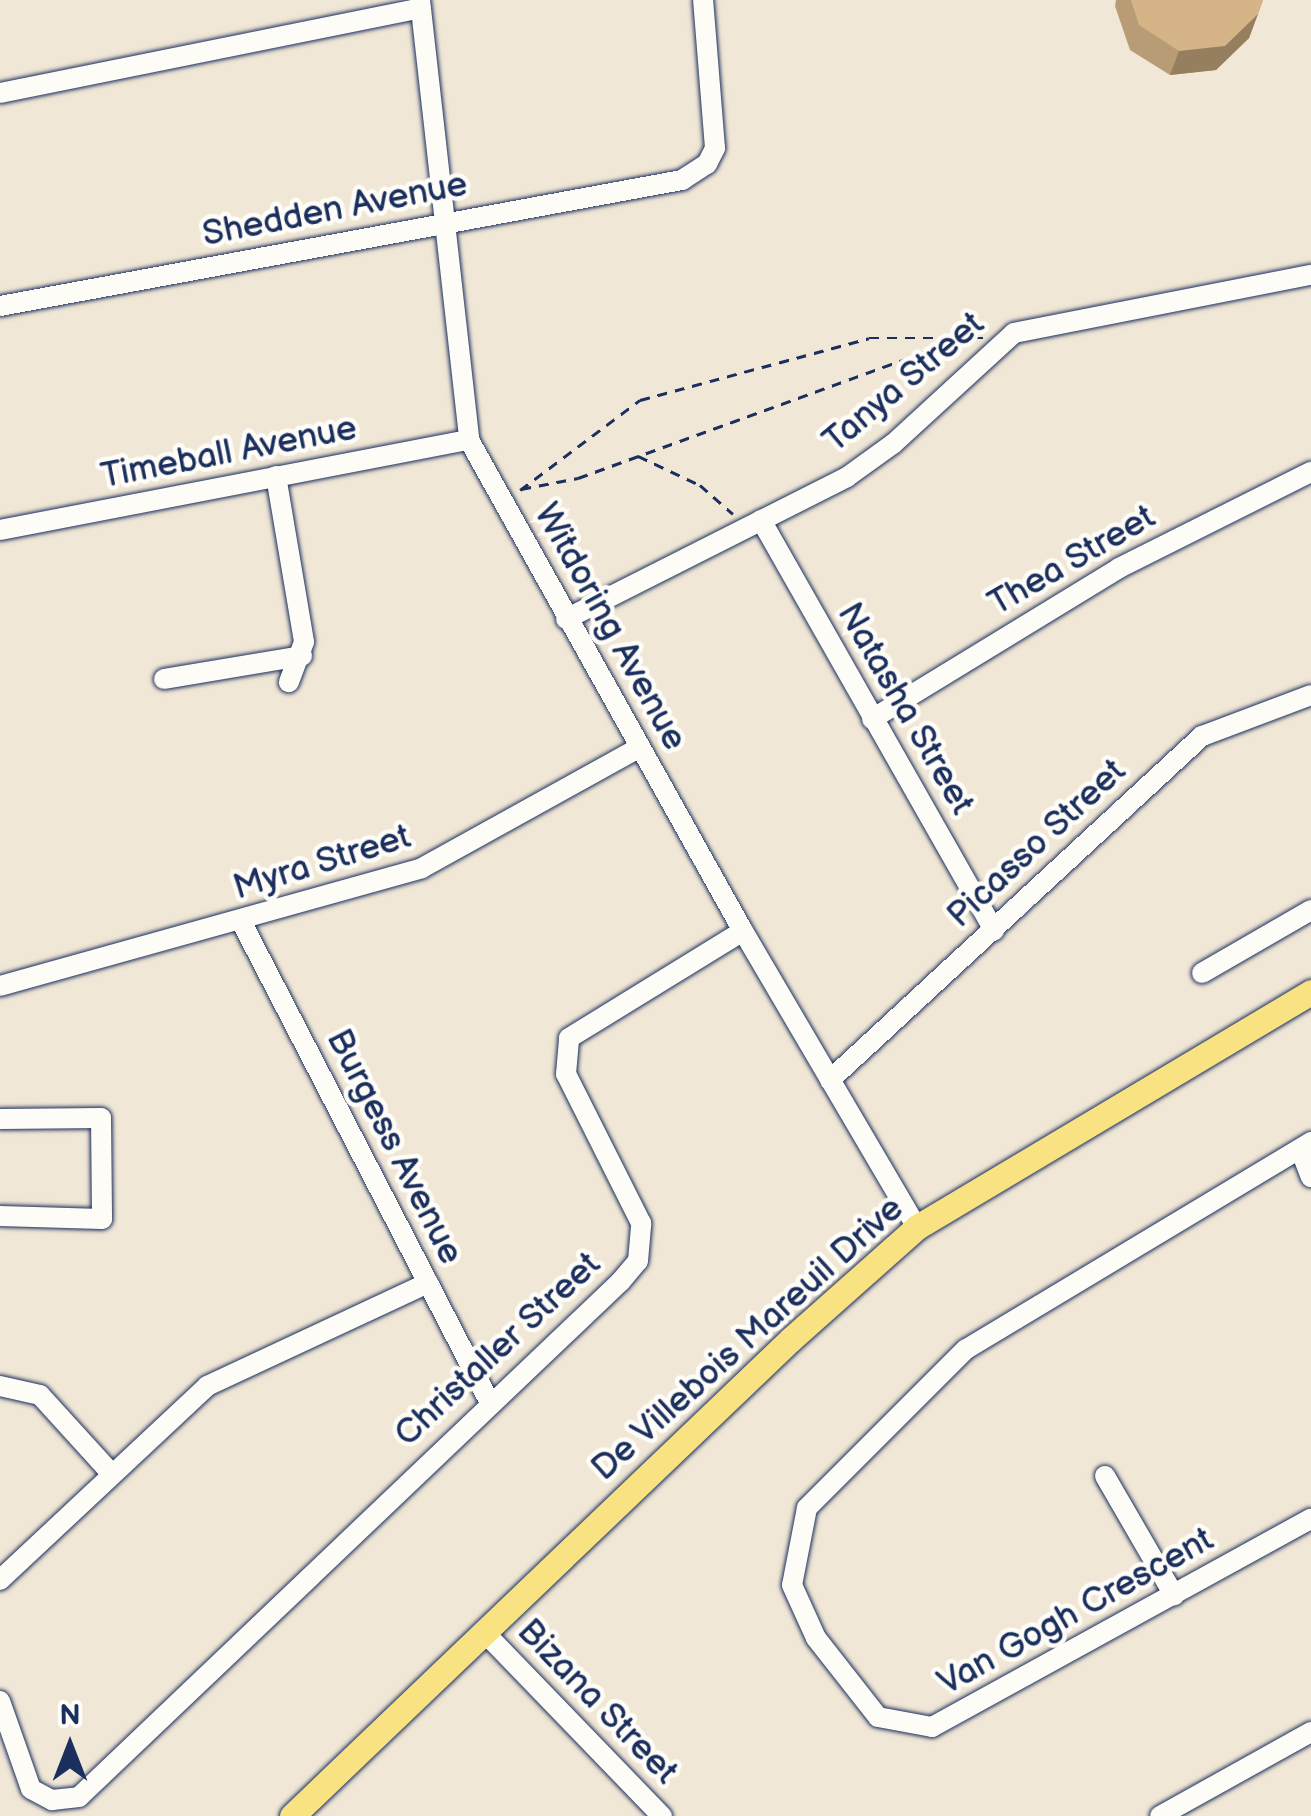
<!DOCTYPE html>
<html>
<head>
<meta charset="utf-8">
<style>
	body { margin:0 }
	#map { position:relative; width:1311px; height:1816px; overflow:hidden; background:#f1e7d6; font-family:"Balsamiq Sans",sans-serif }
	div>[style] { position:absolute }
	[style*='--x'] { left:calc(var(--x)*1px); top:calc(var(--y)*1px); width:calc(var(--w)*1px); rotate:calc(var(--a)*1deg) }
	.path>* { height:2.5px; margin-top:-1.25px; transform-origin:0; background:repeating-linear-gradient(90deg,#1b2f5e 0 10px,transparent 0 18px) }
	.roads { filter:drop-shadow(0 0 2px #1b2f5e) drop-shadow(0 0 2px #1b2f5e) }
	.minor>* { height:20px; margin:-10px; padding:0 10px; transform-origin:10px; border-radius:10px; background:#fdfcf7 }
	.major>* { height:25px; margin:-12.5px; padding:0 12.5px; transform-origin:12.5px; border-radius:12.5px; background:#f8e281 }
	.wall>* { inset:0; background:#b79c75 }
	.shaded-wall>* { inset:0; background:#957f5f }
	.building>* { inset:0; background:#d5b588 }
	span { translate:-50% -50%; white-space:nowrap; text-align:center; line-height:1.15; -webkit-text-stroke:9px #fdfcf7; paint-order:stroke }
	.street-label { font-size:35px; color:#1b2f5e }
	.north { position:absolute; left:20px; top:1696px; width:100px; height:100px; -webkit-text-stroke:8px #fdfcf7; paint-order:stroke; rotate:0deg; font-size:28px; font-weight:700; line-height:40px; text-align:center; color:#1b2f5e }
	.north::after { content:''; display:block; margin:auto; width:35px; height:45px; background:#1b2f5e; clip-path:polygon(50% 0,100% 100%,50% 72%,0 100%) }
</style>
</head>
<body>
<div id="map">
	<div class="path">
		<div style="--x:638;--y:456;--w:68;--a:25.1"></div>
		<div style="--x:700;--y:485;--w:44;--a:41.3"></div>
		<div style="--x:521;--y:489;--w:58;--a:-10.9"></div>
		<div style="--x:578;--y:478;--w:409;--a:-20"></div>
		<div style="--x:520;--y:490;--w:150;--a:-36.9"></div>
		<div style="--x:640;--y:400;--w:237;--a:-15.1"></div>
		<div style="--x:869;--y:338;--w:114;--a:0"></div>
	</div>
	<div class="roads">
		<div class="minor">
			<div style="--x:420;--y:0;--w:443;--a:83.6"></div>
			<div style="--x:469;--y:440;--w:562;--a:60.84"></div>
			<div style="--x:743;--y:931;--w:343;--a:59.6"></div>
			<div style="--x:0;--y:93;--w:429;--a:-11.4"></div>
			<div style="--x:0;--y:306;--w:694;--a:-10.47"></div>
			<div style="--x:682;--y:180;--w:30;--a:-33"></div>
			<div style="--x:707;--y:164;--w:18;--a:-63"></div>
			<div style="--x:715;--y:148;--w:148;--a:-94.6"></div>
			<div style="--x:276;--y:476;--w:168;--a:80.4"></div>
			<div style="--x:304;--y:642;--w:43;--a:110.6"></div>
			<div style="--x:761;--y:520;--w:472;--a:60.4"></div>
			<div style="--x:0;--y:530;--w:478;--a:-10.9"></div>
			<div style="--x:566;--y:619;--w:315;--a:-26.8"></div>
			<div style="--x:847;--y:477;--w:57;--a:-35.7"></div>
			<div style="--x:893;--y:444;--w:164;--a:-42.5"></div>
			<div style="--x:1014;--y:333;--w:303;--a:-11.1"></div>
			<div style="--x:164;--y:679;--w:140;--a:-9.5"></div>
			<div style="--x:872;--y:719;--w:289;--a:-31.4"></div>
			<div style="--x:1119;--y:568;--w:215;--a:-26.6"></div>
			<div style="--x:242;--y:923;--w:538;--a:62.67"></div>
			<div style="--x:1202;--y:973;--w:126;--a:-30"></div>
			<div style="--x:0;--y:986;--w:438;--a:-15.6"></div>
			<div style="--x:422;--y:868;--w:249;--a:-29"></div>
			<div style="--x:830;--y:1080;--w:507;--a:-42.76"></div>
			<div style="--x:1202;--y:736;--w:116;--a:-20.6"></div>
			<div style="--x:0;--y:1119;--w:101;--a:-0.6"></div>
			<div style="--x:101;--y:1118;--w:101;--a:89.4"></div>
			<div style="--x:102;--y:1219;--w:102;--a:-178.3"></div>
			<div style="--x:1311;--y:1142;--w:402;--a:149"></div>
			<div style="--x:966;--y:1349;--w:225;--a:135"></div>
			<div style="--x:807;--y:1508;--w:78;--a:101"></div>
			<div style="--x:792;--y:1585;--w:58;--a:65.6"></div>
			<div style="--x:816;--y:1638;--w:100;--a:51.9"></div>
			<div style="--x:878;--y:1717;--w:55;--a:10.5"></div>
			<div style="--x:932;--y:1727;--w:432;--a:-28.8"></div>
			<div style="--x:1300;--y:1149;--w:30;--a:69"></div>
			<div style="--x:0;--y:1386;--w:41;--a:12.7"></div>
			<div style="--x:40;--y:1395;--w:105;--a:47.7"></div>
			<div style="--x:1105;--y:1476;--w:138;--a:59.9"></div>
			<div style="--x:0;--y:1580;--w:284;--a:-43.1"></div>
			<div style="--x:207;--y:1386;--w:244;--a:-25"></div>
			<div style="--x:485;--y:1633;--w:255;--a:46"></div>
			<div style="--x:0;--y:1701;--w:93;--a:70.6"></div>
			<div style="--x:31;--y:1789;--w:24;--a:28"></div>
			<div style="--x:52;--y:1800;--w:27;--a:-6"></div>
			<div style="--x:79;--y:1797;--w:748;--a:-43.59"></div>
			<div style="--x:621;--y:1281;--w:26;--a:-50"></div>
			<div style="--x:638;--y:1261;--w:38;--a:-85"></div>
			<div style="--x:641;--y:1223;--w:167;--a:-116.7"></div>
			<div style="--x:566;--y:1074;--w:36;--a:-85"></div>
			<div style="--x:569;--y:1038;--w:204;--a:-31.6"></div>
			<div style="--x:1160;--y:1816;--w:173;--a:-29.1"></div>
		</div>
		<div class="major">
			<div style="--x:292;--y:1816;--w:690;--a:-43.71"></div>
			<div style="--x:791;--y:1339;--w:169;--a:-41.6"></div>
			<div style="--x:917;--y:1227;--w:459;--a:-30.8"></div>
		</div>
	</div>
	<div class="wall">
		<div style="clip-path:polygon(1116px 0,1263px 0,1249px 38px,1216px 70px,1170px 75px,1130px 50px,1115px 6px)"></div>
	</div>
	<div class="shaded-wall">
		<div style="clip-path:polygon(1258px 14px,1249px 38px,1216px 70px,1170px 75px,1179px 51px)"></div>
	</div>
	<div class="building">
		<div style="clip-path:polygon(1131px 0,1263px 0,1258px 14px,1225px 46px,1179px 51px,1139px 25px)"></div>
	</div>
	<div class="street-label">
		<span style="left:335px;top:210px;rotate:-11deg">Shedden Avenue</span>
		<span style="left:904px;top:383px;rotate:-40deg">Tanya Street</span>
		<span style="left:229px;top:453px;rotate:-11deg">Timeball Avenue</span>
		<span style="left:1072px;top:561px;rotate:-30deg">Thea Street</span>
		<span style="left:610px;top:627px;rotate:61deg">Witdoring Avenue</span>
		<span style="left:905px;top:709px;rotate:60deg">Natasha Street</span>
		<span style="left:1037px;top:844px;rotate:-43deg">Picasso Street</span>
		<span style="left:322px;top:863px;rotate:-17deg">Myra Street</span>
		<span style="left:394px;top:1147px;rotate:63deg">Burgess Avenue</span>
		<span style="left:748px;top:1339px;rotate:-42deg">De Villebois Mareuil Drive</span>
		<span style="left:498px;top:1350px;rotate:-43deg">Christaller Street</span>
		<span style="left:1076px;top:1612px;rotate:-29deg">Van Gogh Crescent</span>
		<span style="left:597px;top:1702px;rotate:46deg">Bizana Street</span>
	</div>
	<div class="north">N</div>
</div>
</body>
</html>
